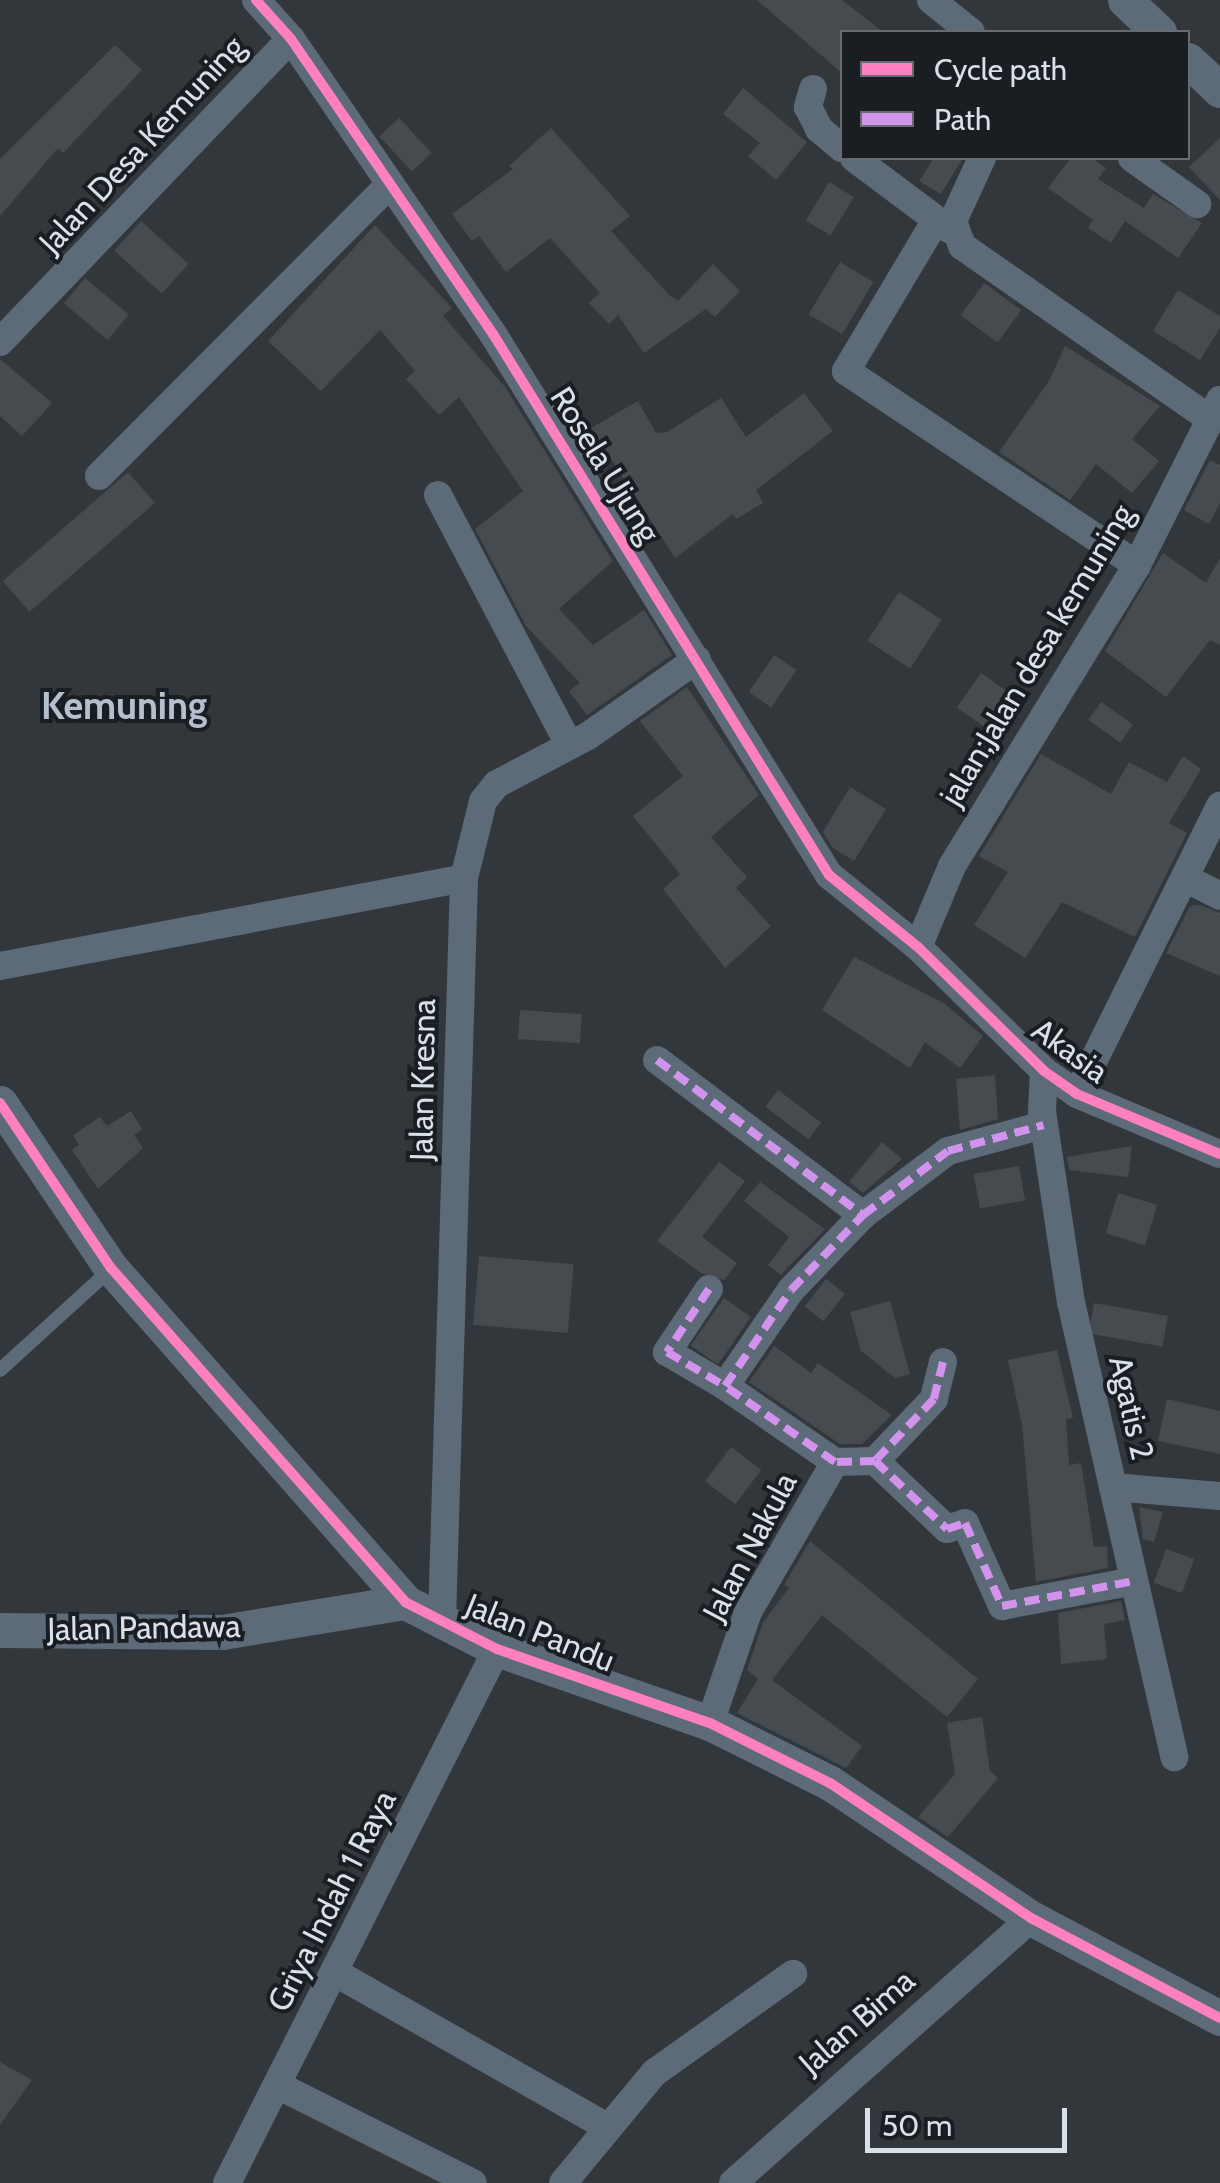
<!DOCTYPE html>
<html>
<head>
<meta charset="utf-8">
<style>
	body { margin:0 }
	#map { position:relative; width:1220px; height:2183px; overflow:hidden; background:#32373c; font-family:Cabin,sans-serif }
	div>[style] { position:absolute }
	[style*='--x'] { left:calc(var(--x)*1px); top:calc(var(--y)*1px); width:calc(var(--w)*1px); rotate:calc(var(--a)*1deg) }
	.building>* { inset:0; background:#464b50; transform-origin:0 0 }
	.service>* { height:14px; margin:-7px; padding:0 7px; transform-origin:7px; border-radius:7px; background:#5d6a77 }
	.minor>* { height:28px; margin:-14px; padding:0 14px; transform-origin:14px; border-radius:14px; background:#5d6a77 }
	.tertiary>* { height:35px; margin:-17.5px; padding:0 17.5px; transform-origin:17.5px; border-radius:17.5px; background:#5d6a77 }
	.quiet>* { height:8px; margin-top:-4px; transform-origin:0; background:repeating-linear-gradient(90deg,#d193ec 0 15px,transparent 0 23px) }
	.cycleway>* { height:10px; margin:-5px; padding:0 5px; transform-origin:5px; border-radius:5px; background:#ff80c0 }
	span { translate:-50% -50%; white-space:nowrap; text-align:center; line-height:1.15; -webkit-text-stroke:8px #191e23; paint-order:stroke }
	.street-label { font-size:32px; color:#dae0e7 }
	.quarter-label { font-size:38px; color:#b4c0cd; font-weight:700 }
	.legend { position:absolute; left:840px; top:30px; width:350px; height:130px; box-sizing:border-box; background:#191e23; border:2px solid #666c71; margin:0; padding:12px 18px; list-style:none; font-size:30px; color:#dae0e7 }
	.legend li { display:flex; align-items:center; gap:20px; height:50px }
	.legend b { width:50px; border:2px solid #666c71 }
	.scale { position:absolute; left:865px; top:2108px; width:202px; height:45px; box-sizing:border-box; border:5px solid #dae0e7; border-top:0; padding-left:12px; font-size:30px; line-height:35px; white-space:nowrap; color:#dae0e7; -webkit-text-stroke:8px #191e23; paint-order:stroke }
</style>
</head>
<body>
<div id="map">
	<div class="building">
		<div style="clip-path:polygon(757px 0,842px 0,883px 32px,842px 32px,842px 73px)"></div>
		<div style="clip-path:polygon(115px 45px,142px 70px,63px 153px,58px 148px,0 216px,0 159px)"></div>
		<div style="clip-path:polygon(743px 88px,807px 142px,776px 180px,748px 156px,760px 143px,723px 114px)"></div>
		<div style="left:399px;top:118px;width:48px;height:27px;rotate:47deg"></div>
		<div style="clip-path:polygon(551px 128px,630px 216px,611px 231px,669px 295px,678px 301px,713px 264px,740px 291px,715px 317px,706px 309px,644px 353px,618px 315px,609px 324px,589px 303px,600px 293px,550px 238px,506px 272px,479px 236px,472px 241px,452px 214px,513px 169px,509px 166px)"></div>
		<div style="clip-path:polygon(1220px 138px,1220px 200px,1189px 167px)"></div>
		<div style="clip-path:polygon(934px 158px,963px 158px,941px 194px,919px 181px)"></div>
		<div style="clip-path:polygon(1071px 158px,1092px 158px,1106px 168px,1098px 179px,1144px 208px,1153px 194px,1202px 223px,1178px 258px,1125px 221px,1111px 243px,1088px 228px,1093px 220px,1048px 188px)"></div>
		<div style="left:829px;top:182px;width:29px;height:45px;rotate:31deg"></div>
		<div style="left:141px;top:221px;width:64px;height:40px;rotate:42deg"></div>
		<div style="clip-path:polygon(375px 225px,452px 308px,443px 316px,505px 387px,613px 561px,559px 609px,593px 645px,644px 610px,672px 655px,587px 715px,569px 691px,580px 683px,526px 626px,475px 529px,523px 491px,459px 397px,439px 415px,406px 379px,415px 371px,380px 330px,321px 391px,268px 341px)"></div>
		<div style="left:840px;top:262px;width:39px;height:61px;rotate:31deg"></div>
		<div style="left:85px;top:278px;width:57px;height:33px;rotate:40deg"></div>
		<div style="left:984px;top:283px;width:46px;height:40px;rotate:36deg"></div>
		<div style="clip-path:polygon(1178px 290px,1220px 316px,1220px 328px,1200px 360px,1153px 331px)"></div>
		<div style="clip-path:polygon(1065px 346px,1160px 406px,1132px 439px,1159px 461px,1132px 493px,1096px 464px,1070px 500px,999px 452px,1049px 381px)"></div>
		<div style="clip-path:polygon(0 359px,52px 403px,22px 436px,0 416px)"></div>
		<div style="clip-path:polygon(804px 393px,833px 431px,756px 490px,763px 503px,736px 519px,733px 514px,675px 558px,591px 428px,638px 401px,656px 433px,667px 432px,721px 398px,746px 437px)"></div>
		<div style="clip-path:polygon(1210px 460px,1220px 465px,1220px 503px,1209px 524px,1184px 510px)"></div>
		<div style="left:128px;top:472px;width:41px;height:166px;rotate:49deg"></div>
		<div style="clip-path:polygon(1163px 553px,1206px 583px,1220px 558px,1220px 645px,1210px 640px,1166px 697px,1105px 651px)"></div>
		<div style="left:899px;top:592px;width:51px;height:58px;rotate:33deg"></div>
		<div style="left:774px;top:655px;width:27px;height:45px;rotate:34deg"></div>
		<div style="left:981px;top:673px;width:37px;height:42px;rotate:35deg"></div>
		<div style="clip-path:polygon(687px 687px,759px 795px,711px 837px,747px 877px,736px 888px,771px 926px,725px 968px,663px 889px,680px 874px,633px 816px,683px 776px,640px 721px)"></div>
		<div style="left:1101px;top:702px;width:39px;height:22px;rotate:35deg"></div>
		<div style="clip-path:polygon(1041px 754px,1111px 794px,1129px 762px,1167px 782px,1183px 756px,1201px 769px,1169px 823px,1187px 833px,1135px 937px,1062px 902px,1025px 958px,974px 925px,1008px 872px,979px 856px)"></div>
		<div style="clip-path:polygon(850px 787px,886px 809px,854px 861px,833px 848px,823px 832px)"></div>
		<div style="clip-path:polygon(1200px 905px,1220px 913px,1220px 976px,1166px 953px,1190px 906px)"></div>
		<div style="clip-path:polygon(854px 957px,945px 1004px,983px 1036px,960px 1068px,925px 1042px,910px 1068px,822px 1010px)"></div>
		<div style="left:520px;top:1010px;width:62px;height:29px;rotate:4deg"></div>
		<div style="clip-path:polygon(995px 1075px,998px 1119px,960px 1130px,956px 1079px)"></div>
		<div style="left:778px;top:1090px;width:54px;height:21px;rotate:37deg"></div>
		<div style="clip-path:polygon(131px 1111px,142px 1129px,134px 1135px,143px 1148px,98px 1189px,72px 1150px,79px 1145px,73px 1135px,100px 1117px,107px 1126px)"></div>
		<div style="clip-path:polygon(882px 1142px,902px 1159px,863px 1193px,849px 1182px)"></div>
		<div style="clip-path:polygon(1132px 1146px,1128px 1177px,1069px 1170px,1067px 1157px)"></div>
		<div style="clip-path:polygon(719px 1162px,745px 1181px,702px 1237px,737px 1263px,724px 1280px,701px 1273px,657px 1241px)"></div>
		<div style="left:1019px;top:1166px;width:35px;height:46px;rotate:80deg"></div>
		<div style="clip-path:polygon(760px 1182px,825px 1229px,781px 1275px,768px 1265px,789px 1237px,744px 1201px)"></div>
		<div style="left:1118px;top:1193px;width:41px;height:42px;rotate:17deg"></div>
		<div style="left:479px;top:1256px;width:95px;height:69px;rotate:5deg"></div>
		<div style="left:826px;top:1279px;width:24px;height:35px;rotate:38deg"></div>
		<div style="left:724px;top:1298px;width:33px;height:58px;rotate:35deg"></div>
		<div style="clip-path:polygon(890px 1301px,910px 1374px,895px 1378px,861px 1351px,850px 1312px)"></div>
		<div style="left:1094px;top:1303px;width:75px;height:31px;rotate:10deg"></div>
		<div style="clip-path:polygon(774px 1346px,811px 1373px,818px 1363px,892px 1415px,862px 1444px,840px 1444px,749px 1382px)"></div>
		<div style="clip-path:polygon(1057px 1350px,1073px 1418px,1066px 1419px,1069px 1465px,1081px 1463px,1094px 1547px,1107px 1546px,1108px 1568px,1036px 1582px,1022px 1425px,1008px 1360px)"></div>
		<div style="clip-path:polygon(1167px 1399px,1220px 1411px,1220px 1454px,1158px 1441px)"></div>
		<div style="left:731px;top:1447px;width:38px;height:43px;rotate:37deg"></div>
		<div style="clip-path:polygon(1139px 1507px,1163px 1512px,1154px 1542px,1143px 1539px)"></div>
		<div style="clip-path:polygon(810px 1541px,978px 1679px,947px 1717px,822px 1615px,772px 1680px,862px 1746px,846px 1768px,737px 1713px,758px 1679px,747px 1670px,763px 1622px,789px 1588px,784px 1585px)"></div>
		<div style="left:1166px;top:1549px;width:30px;height:36px;rotate:20deg"></div>
		<div style="clip-path:polygon(1121px 1601px,1125px 1620px,1104px 1624px,1107px 1659px,1061px 1664px,1058px 1613px)"></div>
		<div style="clip-path:polygon(982px 1717px,990px 1771px,998px 1778px,948px 1837px,918px 1817px,955px 1774px,947px 1723px)"></div>
		<div style="clip-path:polygon(0 2062px,32px 2080px,0 2125px)"></div>
	</div>
	<div class="service">
		<div style="--x:0;--y:1370;--w:150;--a:-42.3"></div>
	</div>
	<div class="minor">
		<div style="--x:256;--y:0;--w:52;--a:48.1"></div>
		<div style="--x:291;--y:39;--w:358;--a:55.6"></div>
		<div style="--x:493;--y:334;--w:637;--a:58.16"></div>
		<div style="--x:829;--y:875;--w:114;--a:39"></div>
		<div style="--x:918;--y:947;--w:177;--a:44.5"></div>
		<div style="--x:1044;--y:1071;--w:40;--a:34.9"></div>
		<div style="--x:1077;--y:1094;--w:155;--a:22.8"></div>
		<div style="--x:931;--y:0;--w:51;--a:38.7"></div>
		<div style="--x:813;--y:89;--w:19;--a:106"></div>
		<div style="--x:808;--y:107;--w:25;--a:63"></div>
		<div style="--x:819;--y:129;--w:30;--a:40"></div>
		<div style="--x:854;--y:158;--w:119;--a:36.8"></div>
		<div style="--x:982;--y:158;--w:69;--a:114.7"></div>
		<div style="--x:953;--y:221;--w:27;--a:70"></div>
		<div style="--x:962;--y:246;--w:301;--a:34.9"></div>
		<div style="--x:1132;--y:158;--w:80;--a:35.3"></div>
		<div style="--x:936;--y:220;--w:176;--a:120.8"></div>
		<div style="--x:846;--y:371;--w:350;--a:33.7"></div>
		<div style="--x:0;--y:342;--w:420;--a:-46.2"></div>
		<div style="--x:99;--y:476;--w:409;--a:-45.1"></div>
		<div style="--x:438;--y:495;--w:282;--a:62.3"></div>
		<div style="--x:1185;--y:878;--w:39;--a:27"></div>
		<div style="--x:918;--y:947;--w:88;--a:-67.2"></div>
		<div style="--x:952;--y:866;--w:353;--a:-58.4"></div>
		<div style="--x:1137;--y:565;--w:185;--a:-63.3"></div>
		<div style="--x:0;--y:966;--w:472;--a:-10.7"></div>
		<div style="--x:657;--y:1060;--w:258;--a:37"></div>
		<div style="--x:1044;--y:1071;--w:40;--a:92.9"></div>
		<div style="--x:1042;--y:1111;--w:193;--a:81.4"></div>
		<div style="--x:1071;--y:1302;--w:467;--a:77.2"></div>
		<div style="--x:1077;--y:1094;--w:322;--a:-63.6"></div>
		<div style="--x:709;--y:1289;--w:76;--a:123.7"></div>
		<div style="--x:667;--y:1352;--w:67;--a:30.4"></div>
		<div style="--x:943;--y:1362;--w:38;--a:104"></div>
		<div style="--x:934;--y:1399;--w:86;--a:133.6"></div>
		<div style="--x:875;--y:1461;--w:40;--a:178.6"></div>
		<div style="--x:835;--y:1462;--w:134;--a:-145.4"></div>
		<div style="--x:725;--y:1386;--w:116;--a:-55.5"></div>
		<div style="--x:791;--y:1290;--w:104;--a:-46.2"></div>
		<div style="--x:863;--y:1215;--w:106;--a:-37"></div>
		<div style="--x:948;--y:1151;--w:99;--a:-15.2"></div>
		<div style="--x:875;--y:1461;--w:99;--a:43.4"></div>
		<div style="--x:947;--y:1529;--w:19;--a:-18"></div>
		<div style="--x:965;--y:1523;--w:91;--a:66"></div>
		<div style="--x:1002;--y:1606;--w:134;--a:-10.7"></div>
		<div style="--x:1113;--y:1487;--w:107;--a:4.8"></div>
		<div style="--x:442;--y:1621;--w:743;--a:-88.3"></div>
		<div style="--x:464;--y:878;--w:79;--a:-76.1"></div>
		<div style="--x:483;--y:801;--w:22;--a:-51"></div>
		<div style="--x:497;--y:784;--w:103;--a:-27.8"></div>
		<div style="--x:588;--y:736;--w:133;--a:-35.2"></div>
		<div style="--x:710;--y:1723;--w:117;--a:-71.1"></div>
		<div style="--x:748;--y:1612;--w:173;--a:-59.9"></div>
		<div style="--x:336;--y:1973;--w:312;--a:29.6"></div>
		<div style="--x:277;--y:2085;--w:219;--a:26.6"></div>
		<div style="--x:227;--y:2183;--w:598;--a:-63.18"></div>
		<div style="--x:563;--y:2183;--w:143;--a:-50.4"></div>
		<div style="--x:654;--y:2073;--w:171;--a:-35.5"></div>
		<div style="--x:733;--y:2183;--w:399;--a:-41.6"></div>
	</div>
	<div class="tertiary">
		<div style="--x:1125;--y:0;--w:47;--a:43.3"></div>
		<div style="--x:1188;--y:60;--w:44;--a:43.2"></div>
		<div style="--x:0;--y:1103;--w:199;--a:56.1"></div>
		<div style="--x:111;--y:1268;--w:445;--a:48.6"></div>
		<div style="--x:405;--y:1602;--w:103;--a:27.1"></div>
		<div style="--x:497;--y:1649;--w:225;--a:19.2"></div>
		<div style="--x:710;--y:1723;--w:134;--a:26.6"></div>
		<div style="--x:830;--y:1783;--w:242;--a:33.9"></div>
		<div style="--x:1031;--y:1918;--w:214;--a:27.9"></div>
		<div style="--x:0;--y:1630;--w:222;--a:0.5"></div>
		<div style="--x:222;--y:1632;--w:185;--a:-9.3"></div>
	</div>
	<div class="quiet">
		<div style="--x:657;--y:1060;--w:258;--a:37"></div>
		<div style="--x:709;--y:1289;--w:76;--a:123.7"></div>
		<div style="--x:667;--y:1352;--w:67;--a:30.4"></div>
		<div style="--x:943;--y:1362;--w:38;--a:104"></div>
		<div style="--x:934;--y:1399;--w:86;--a:133.6"></div>
		<div style="--x:875;--y:1461;--w:40;--a:178.6"></div>
		<div style="--x:835;--y:1462;--w:134;--a:-145.4"></div>
		<div style="--x:725;--y:1386;--w:116;--a:-55.5"></div>
		<div style="--x:791;--y:1290;--w:104;--a:-46.2"></div>
		<div style="--x:863;--y:1215;--w:106;--a:-37"></div>
		<div style="--x:948;--y:1151;--w:99;--a:-15.2"></div>
		<div style="--x:875;--y:1461;--w:99;--a:43.4"></div>
		<div style="--x:947;--y:1529;--w:19;--a:-18"></div>
		<div style="--x:965;--y:1523;--w:91;--a:66"></div>
		<div style="--x:1002;--y:1606;--w:134;--a:-10.7"></div>
	</div>
	<div class="cycleway">
		<div style="--x:256;--y:0;--w:52;--a:48.1"></div>
		<div style="--x:291;--y:39;--w:358;--a:55.6"></div>
		<div style="--x:493;--y:334;--w:637;--a:58.16"></div>
		<div style="--x:829;--y:875;--w:114;--a:39"></div>
		<div style="--x:918;--y:947;--w:177;--a:44.5"></div>
		<div style="--x:1044;--y:1071;--w:40;--a:34.9"></div>
		<div style="--x:1077;--y:1094;--w:155;--a:22.8"></div>
		<div style="--x:0;--y:1103;--w:199;--a:56.1"></div>
		<div style="--x:111;--y:1268;--w:445;--a:48.6"></div>
		<div style="--x:405;--y:1602;--w:103;--a:27.1"></div>
		<div style="--x:497;--y:1649;--w:225;--a:19.2"></div>
		<div style="--x:710;--y:1723;--w:134;--a:26.6"></div>
		<div style="--x:830;--y:1783;--w:242;--a:33.9"></div>
		<div style="--x:1031;--y:1918;--w:214;--a:27.9"></div>
	</div>
	<div class="street-label">
		<span style="left:142px;top:145px;rotate:-47deg">Jalan Desa Kemuning</span>
		<span style="left:605px;top:465px;rotate:58deg">Rosela Ujung</span>
		<span style="left:1037px;top:655px;rotate:-59deg">jalan;Jalan desa kemuning</span>
		<span style="left:1070px;top:1051px;rotate:36deg">Akasia</span>
		<span style="left:423px;top:1080px;rotate:-89deg">Jalan Kresna</span>
		<span style="left:1131px;top:1408px;rotate:77deg">Agatis 2</span>
		<span style="left:750px;top:1547px;rotate:-62deg">Jalan Nakula</span>
		<span style="left:144px;top:1628px;rotate:-1deg">Jalan Pandawa</span>
		<span style="left:540px;top:1633px;rotate:22deg">Jalan Pandu</span>
		<span style="left:332px;top:1901px;rotate:-63deg">Griya Indah 1 Raya</span>
		<span style="left:857px;top:2022px;rotate:-41deg">Jalan Bima</span>
	</div>
	<div class="quarter-label">
		<span style="left:124px;top:706px">Kemuning</span>
	</div>
	<ul class="legend">
	<li><b style="height:12px;background:#ff80c0"></b>Cycle path</li>
	<li><b style="height:12px;background:#d193ec"></b>Path</li>
	</ul>
	<div class="scale">50 m</div>
</div>
</body>
</html>
